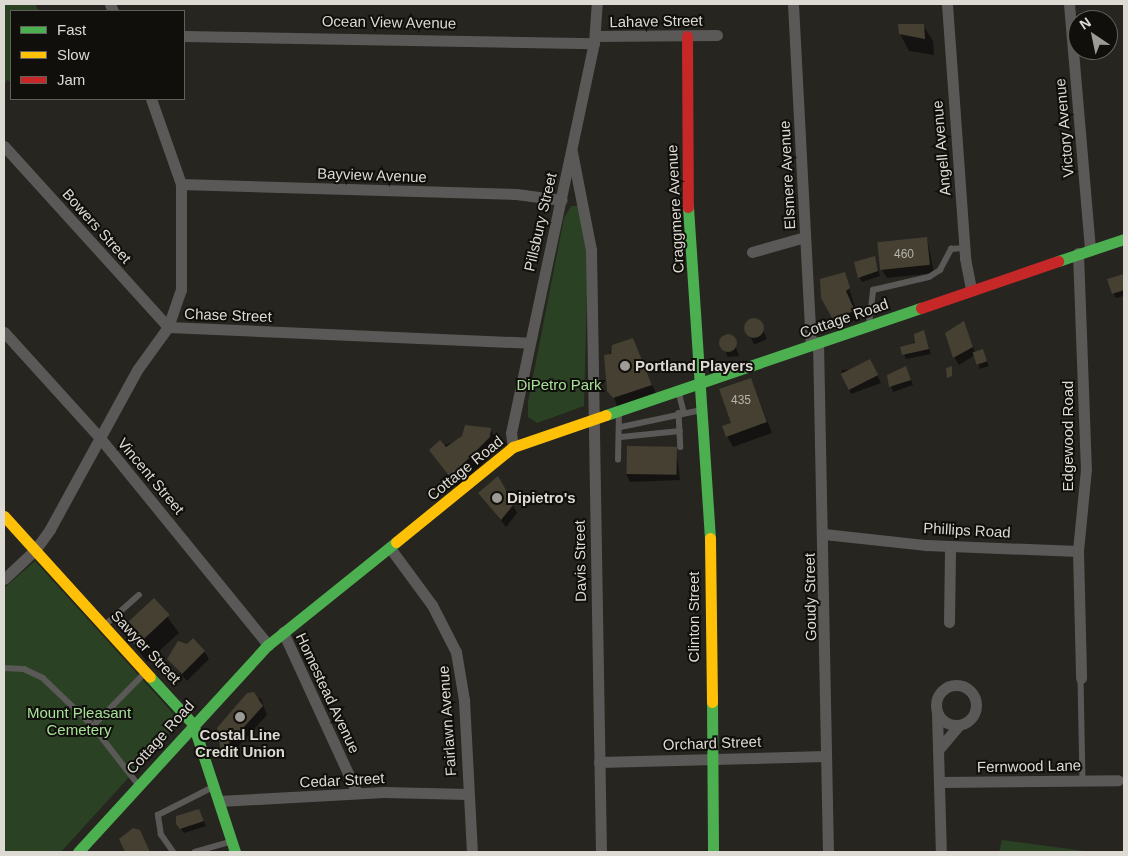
<!DOCTYPE html>
<html>
<head>
<meta charset="utf-8">
<style>
	body { margin:0 }
	#map { position:relative; width:1128px; height:856px; overflow:hidden; background:#262520; font-family:Arial,sans-serif }
	div>[style] { position:absolute }
	[style*='--x'] { left:calc(var(--x)*1px); top:calc(var(--y)*1px); width:calc(var(--w)*1px); rotate:calc(var(--a)*1deg) }
	.green>* { inset:0; background:#2a4124 }
	.shadow>* { inset:0; background:#0007; transform-origin:0 0 }
	.building>* { inset:0; background:#454031; transform-origin:0 0 }
	.round { border-radius:50% }
	.lane>* { height:5.5px; margin:-2.75px; padding:0 2.75px; transform-origin:2.75px; border-radius:2.75px; background:#5a5957 }
	.street>* { height:11px; margin:-5.5px; padding:0 5.5px; transform-origin:5.5px; border-radius:5.5px; background:#5a5957 }
	.street>.ring { margin:-5.5px; padding:0; box-sizing:content-box; background:none; border:11px solid #5a5957; border-radius:50% }
	.fast>* { height:11px; margin:-5.5px; padding:0 5.5px; transform-origin:5.5px; border-radius:5.5px; background:#4caf50 }
	.slow>* { height:11px; margin:-5.5px; padding:0 5.5px; transform-origin:5.5px; border-radius:5.5px; background:#ffc107 }
	.jam>* { height:11px; margin:-5.5px; padding:0 5.5px; transform-origin:5.5px; border-radius:5.5px; background:#c62828 }
	.dots>* { width:14px; height:14px; translate:-50% -50%; box-sizing:border-box; border:2px solid #110f0b; border-radius:50% }
	span { translate:-50% -50%; white-space:nowrap; text-align:center; line-height:1.15; -webkit-text-stroke:4px #110f0b; paint-order:stroke }
	.number-label { font-size:12px; color:#b6b4aa }
	.number-label span { -webkit-text-stroke-width:0 }
	.street-label { font-size:15px; color:#dcdad3 }
	.poi-label { font-size:15px; color:#dcdad3; font-weight:700 }
	.left { translate:0 -50%; text-align:left }
	.park-label { font-size:15px; color:#a6e198 }
	.frame { position:absolute; inset:0; border:5px solid #dcdad3; pointer-events:none }
	.legend { position:absolute; left:10px; top:10px; width:175px; height:90px; box-sizing:border-box; background:#110f0b; border:1px solid #62605b; margin:0; padding:6px 9px; list-style:none; font-size:15px; color:#dcdad3 }
	.legend li { display:flex; align-items:center; gap:10px; height:25px }
	.legend b { width:25px; border:1px solid #62605b }
	.north { position:absolute; left:1068px; top:10px; width:50px; height:50px; box-sizing:border-box; background:#110f0b; border:1px solid #62605b; border-radius:50%; rotate:326deg; font-size:14px; font-weight:700; line-height:20px; text-align:center; color:#dcdad3 }
	.north::after { content:''; display:block; margin:auto; width:18px; height:22px; background:#9c9b94; clip-path:polygon(50% 0,100% 100%,50% 72%,0 100%) }
</style>
</head>
<body>
<div id="map">
	<div class="green">
		<div style="clip-path:polygon(4px 4px,35px 4px,39px 11px,11px 11px,11px 82px,7px 80px,4px 85px)"></div>
		<div style="clip-path:polygon(571px 206px,578px 206px,588px 253px,584px 406px,537px 423px,528px 417px,528px 402px,564px 218px)"></div>
		<div style="clip-path:polygon(35px 561px,180px 721px,61px 852px,4px 852px,4px 588px)"></div>
		<div style="clip-path:polygon(1002px 840px,1092px 852px,999px 852px)"></div>
	</div>
	<div class="shadow">
		<div style="clip-path:polygon(923px 25px,933px 41px,934px 55px,909px 51px,900px 34px)"></div>
		<div style="clip-path:polygon(927px 239px,934px 273px,887px 278px,882px 270px)"></div>
		<div style="clip-path:polygon(875px 257px,880px 276px,862px 282px,859px 277px)"></div>
		<div style="clip-path:polygon(844px 273px,859px 319px,838px 326px,822px 298px)"></div>
		<div style="clip-path:polygon(1123px 275px,1124px 296px,1116px 298px,1113px 293px)"></div>
		<div style="left:758px;top:319px;width:22px;height:14px;rotate:66deg"></div>
		<div style="clip-path:polygon(964px 323px,975px 352px,982px 350px,989px 366px,980px 369px,975px 355px,959px 365px,954px 357px,947px 333px)"></div>
		<div style="clip-path:polygon(923px 332px,931px 354px,906px 359px,904px 354px)"></div>
		<div style="clip-path:polygon(723px 334px,732px 336px,739px 356px,727px 357px)"></div>
		<div style="clip-path:polygon(633px 340px,657px 396px,617px 407px,605px 364px,613px 346px)"></div>
		<div style="clip-path:polygon(874px 369px,881px 383px,851px 394px,841px 370px)"></div>
		<div style="clip-path:polygon(908px 372px,913px 385px,893px 392px,888px 375px)"></div>
		<div style="clip-path:polygon(751px 379px,772px 433px,733px 447px,727px 436px)"></div>
		<div style="clip-path:polygon(490px 429px,496px 440px,492px 455px,457px 487px,431px 450px)"></div>
		<div style="clip-path:polygon(676px 448px,680px 480px,630px 482px,626px 474px)"></div>
		<div style="clip-path:polygon(498px 478px,517px 513px,506px 527px,480px 493px)"></div>
		<div style="clip-path:polygon(154px 599px,179px 633px,147px 662px,122px 629px)"></div>
		<div style="clip-path:polygon(179px 643px,204px 651px,209px 659px,187px 681px,168px 659px)"></div>
		<div style="clip-path:polygon(248px 695px,261px 699px,267px 715px,227px 759px,218px 728px)"></div>
		<div style="clip-path:polygon(199px 810px,206px 826px,184px 833px,177px 823px)"></div>
	</div>
	<div class="building">
		<div style="clip-path:polygon(898px 24px,924px 24px,925px 39px,899px 34px)"></div>
		<div style="left:927px;top:237px;width:28px;height:50px;rotate:84deg"></div>
		<div style="clip-path:polygon(875px 256px,878px 271px,858px 278px,854px 262px)"></div>
		<div style="clip-path:polygon(845px 272px,850px 288px,846px 291px,855px 311px,832px 318px,821px 298px,820px 279px)"></div>
		<div style="clip-path:polygon(1124px 274px,1124px 290px,1112px 294px,1107px 279px)"></div>
		<div class="round" style="left:744px;top:318px;width:20px;height:20px"></div>
		<div style="clip-path:polygon(964px 321px,973px 347px,953px 358px,945px 333px)"></div>
		<div style="clip-path:polygon(924px 330px,929px 349px,902px 355px,900px 347px,915px 343px,914px 334px)"></div>
		<div class="round" style="left:719px;top:334px;width:18px;height:18px"></div>
		<div style="clip-path:polygon(633px 338px,652px 385px,613px 398px,607px 391px,604px 355px,611px 354px,612px 345px)"></div>
		<div style="left:983px;top:349px;width:13px;height:11px;rotate:72deg"></div>
		<div style="left:870px;top:359px;width:18px;height:33px;rotate:63deg"></div>
		<div style="clip-path:polygon(906px 366px,911px 380px,889px 387px,887px 375px)"></div>
		<div style="clip-path:polygon(952px 366px,952px 376px,947px 378px,946px 368px)"></div>
		<div style="clip-path:polygon(751px 378px,767px 422px,726px 437px,722px 426px,731px 423px,719px 389px)"></div>
		<div style="clip-path:polygon(465px 425px,491px 428px,490px 437px,450px 477px,429px 450px,440px 440px,446px 447px,462px 436px)"></div>
		<div style="left:627px;top:446px;width:50px;height:28px;rotate:1deg"></div>
		<div style="clip-path:polygon(498px 476px,514px 504px,501px 520px,478px 493px)"></div>
		<div style="left:154px;top:598px;width:23px;height:46px;rotate:47deg"></div>
		<div style="clip-path:polygon(193px 638px,205px 651px,182px 674px,167px 659px,178px 641px,187px 644px)"></div>
		<div style="clip-path:polygon(254px 692px,263px 706px,221px 752px,217px 728px,247px 693px)"></div>
		<div style="clip-path:polygon(199px 809px,204px 821px,180px 829px,176px 824px,176px 816px)"></div>
		<div style="clip-path:polygon(133px 828px,140px 830px,150px 852px,125px 852px,119px 839px)"></div>
	</div>
	<div class="lane">
		<div style="--x:869;--y:324;--w:34;--a:-83"></div>
		<div style="--x:873;--y:290;--w:57;--a:-13.1"></div>
		<div style="--x:929;--y:277;--w:13;--a:-32"></div>
		<div style="--x:940;--y:270;--w:24;--a:-62"></div>
		<div style="--x:951;--y:249;--w:13;--a:-4"></div>
		<div style="--x:679;--y:392;--w:21;--a:76"></div>
		<div style="--x:679;--y:413;--w:34;--a:87"></div>
		<div style="--x:621;--y:427;--w:83;--a:-11.9"></div>
		<div style="--x:621;--y:437;--w:59;--a:-5.8"></div>
		<div style="--x:618;--y:460;--w:48;--a:-88.8"></div>
		<div style="--x:105;--y:625;--w:45;--a:-41.4"></div>
		<div style="--x:4;--y:668;--w:20;--a:3"></div>
		<div style="--x:24;--y:669;--w:21;--a:25"></div>
		<div style="--x:43;--y:678;--w:69;--a:43.8"></div>
		<div style="--x:93;--y:726;--w:73;--a:-45.6"></div>
		<div style="--x:1081;--y:678;--w:102;--a:88.9"></div>
		<div style="--x:93;--y:726;--w:73;--a:52.2"></div>
		<div style="--x:173;--y:852;--w:21;--a:-125"></div>
		<div style="--x:161;--y:835;--w:20;--a:-99"></div>
		<div style="--x:158;--y:815;--w:59;--a:-27"></div>
		<div style="--x:195;--y:852;--w:36;--a:-16"></div>
	</div>
	<div class="street">
		<div style="--x:110;--y:4;--w:8;--a:67"></div>
		<div style="--x:793;--y:4;--w:341;--a:87"></div>
		<div style="--x:947;--y:4;--w:255;--a:85.9"></div>
		<div style="--x:965;--y:258;--w:33;--a:79"></div>
		<div style="--x:1069;--y:4;--w:247;--a:85.1"></div>
		<div style="--x:184;--y:36;--w:410;--a:1"></div>
		<div style="--x:595;--y:36;--w:122;--a:-0.5"></div>
		<div style="--x:4;--y:146;--w:244;--a:47.8"></div>
		<div style="--x:168;--y:327;--w:39;--a:-71"></div>
		<div style="--x:181;--y:290;--w:106;--a:-90"></div>
		<div style="--x:181;--y:184;--w:90;--a:-109.4"></div>
		<div style="--x:572;--y:152;--w:100;--a:79"></div>
		<div style="--x:591;--y:250;--w:602;--a:89.05"></div>
		<div style="--x:181;--y:184;--w:335;--a:1.7"></div>
		<div style="--x:516;--y:194;--w:46;--a:7.4"></div>
		<div style="--x:752;--y:252;--w:55;--a:-15.8"></div>
		<div style="--x:1078;--y:253;--w:216;--a:87.9"></div>
		<div style="--x:1086;--y:469;--w:82;--a:95.6"></div>
		<div style="--x:1078;--y:551;--w:127;--a:88.6"></div>
		<div style="--x:4;--y:332;--w:143;--a:47.8"></div>
		<div style="--x:100;--y:438;--w:267;--a:50.9"></div>
		<div style="--x:818;--y:342;--w:510;--a:88.88"></div>
		<div style="--x:513;--y:447;--w:14;--a:-98"></div>
		<div style="--x:511;--y:433;--w:399;--a:-78"></div>
		<div style="--x:594;--y:43;--w:39;--a:-86"></div>
		<div style="--x:824;--y:534;--w:103;--a:6.2"></div>
		<div style="--x:926;--y:545;--w:152;--a:2.3"></div>
		<div style="--x:390;--y:548;--w:71;--a:53.6"></div>
		<div style="--x:432;--y:605;--w:53;--a:62.9"></div>
		<div style="--x:456;--y:652;--w:49;--a:80.5"></div>
		<div style="--x:464;--y:700;--w:152;--a:87"></div>
		<div style="--x:4;--y:579;--w:42;--a:-43.1"></div>
		<div style="--x:35;--y:550;--w:26;--a:-54"></div>
		<div style="--x:50;--y:529;--w:181;--a:-61.3"></div>
		<div style="--x:137;--y:370;--w:53;--a:-54.2"></div>
		<div style="--x:168;--y:327;--w:361;--a:2.5"></div>
		<div style="--x:949;--y:622;--w:75;--a:-89.2"></div>
		<div style="--x:283;--y:632;--w:177;--a:65.3"></div>
		<div class="ring" style="left:936px;top:685px;width:29px;height:29px"></div>
		<div style="--x:937;--y:713;--w:139;--a:88.4"></div>
		<div style="--x:939;--y:749;--w:31;--a:-50"></div>
		<div style="--x:599;--y:762;--w:226;--a:-1.5"></div>
		<div style="--x:940;--y:782;--w:178;--a:-0.6"></div>
		<div style="--x:219;--y:801;--w:165;--a:-3.1"></div>
		<div style="--x:384;--y:792;--w:84;--a:1.4"></div>
	</div>
	<div class="fast">
		<div style="--x:688;--y:207;--w:332;--a:86.2"></div>
		<div style="--x:1058;--y:261;--w:70;--a:-18.4"></div>
		<div style="--x:606;--y:415;--w:333;--a:-18.8"></div>
		<div style="--x:150;--y:677;--w:64;--a:47.5"></div>
		<div style="--x:193;--y:724;--w:135;--a:71.8"></div>
		<div style="--x:712;--y:702;--w:150;--a:89.6"></div>
		<div style="--x:78;--y:852;--w:281;--a:-47.5"></div>
		<div style="--x:268;--y:645;--w:164;--a:-38.8"></div>
	</div>
	<div class="slow">
		<div style="--x:4;--y:516;--w:217;--a:47.8"></div>
		<div style="--x:710;--y:538;--w:164;--a:89.3"></div>
		<div style="--x:396;--y:542;--w:151;--a:-39.1"></div>
		<div style="--x:513;--y:447;--w:98;--a:-19"></div>
	</div>
	<div class="jam">
		<div style="--x:687;--y:36;--w:171;--a:89.7"></div>
		<div style="--x:921;--y:308;--w:145;--a:-18.9"></div>
	</div>
	<div class="dots">
		<div style="left:625px;top:366px;background:#9c9b94"></div>
		<div style="left:497px;top:498px;background:#9c9b94"></div>
		<div style="left:240px;top:717px;background:#9c9b94"></div>
	</div>
	<div class="number-label">
		<span style="left:904px;top:255px">460</span>
		<span style="left:741px;top:401px">435</span>
	</div>
	<div class="street-label">
		<span style="left:656px;top:21px;rotate:-1deg">Lahave Street</span>
		<span style="left:389px;top:22px;rotate:1deg">Ocean View Avenue</span>
		<span style="left:1064px;top:128px;rotate:-95deg">Victory Avenue</span>
		<span style="left:941px;top:148px;rotate:-95deg">Angell Avenue</span>
		<span style="left:372px;top:175px;rotate:2deg">Bayview Avenue</span>
		<span style="left:787px;top:175px;rotate:-93deg">Elsmere Avenue</span>
		<span style="left:675px;top:209px;rotate:-93deg">Craggmere Avenue</span>
		<span style="left:540px;top:222px;rotate:-77deg">Pillsbury Street</span>
		<span style="left:97px;top:226px;rotate:48deg">Bowers Street</span>
		<span style="left:228px;top:315px;rotate:2deg">Chase Street</span>
		<span style="left:844px;top:318px;rotate:-19deg">Cottage Road</span>
		<span style="left:1068px;top:436px;rotate:-90deg">Edgewood Road</span>
		<span style="left:465px;top:468px;rotate:-39deg">Cottage Road</span>
		<span style="left:151px;top:476px;rotate:50deg">Vincent Street</span>
		<span style="left:967px;top:530px;rotate:3deg">Phillips Road</span>
		<span style="left:580px;top:561px;rotate:-91deg">Davis Street</span>
		<span style="left:810px;top:597px;rotate:-91deg">Goudy Street</span>
		<span style="left:694px;top:617px;rotate:-90deg">Clinton Street</span>
		<span style="left:146px;top:647px;rotate:47deg">Sawyer Street</span>
		<span style="left:328px;top:693px;rotate:65deg">Homestead Avenue</span>
		<span style="left:447px;top:721px;rotate:-94deg">Fairlawn Avenue</span>
		<span style="left:160px;top:737px;rotate:-48deg">Cottage Road</span>
		<span style="left:712px;top:743px;rotate:-2deg">Orchard Street</span>
		<span style="left:1029px;top:766px;rotate:-1deg">Fernwood Lane</span>
		<span style="left:342px;top:780px;rotate:-3deg">Cedar Street</span>
	</div>
	<div class="poi-label">
		<span class="left" style="left:635px;top:366px">Portland Players</span>
		<span class="left" style="left:507px;top:498px">Dipietro's</span>
		<span style="left:240px;top:743px">Costal Line<br>Credit Union</span>
	</div>
	<div class="park-label">
		<span style="left:559px;top:385px">DiPetro Park</span>
		<span style="left:79px;top:721px">Mount Pleasant<br>Cemetery</span>
	</div>
	<div class="frame"></div>
	<ul class="legend">
	<li><b style="height:6px;background:#4caf50"></b>Fast</li>
	<li><b style="height:6px;background:#ffc107"></b>Slow</li>
	<li><b style="height:6px;background:#c62828"></b>Jam</li>
	</ul>
	<div class="north">N</div>
</div>
</body>
</html>
